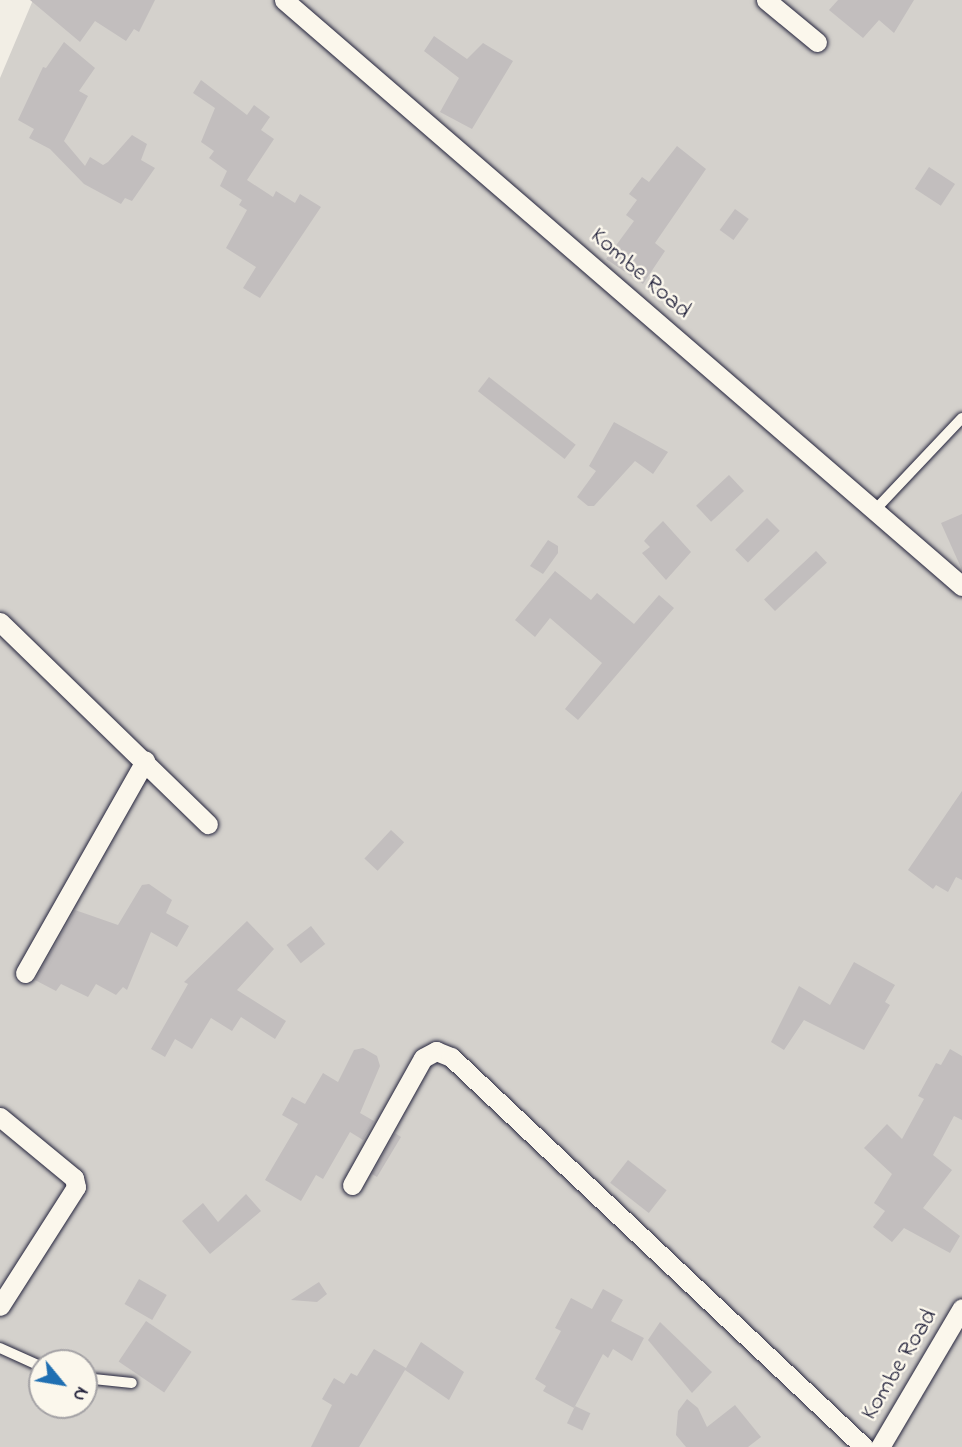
<!DOCTYPE html>
<html>
<head>
<meta charset="utf-8">
<style>
	body { margin:0 }
	#map { position:relative; width:962px; height:1447px; overflow:hidden; background:#f2eee5; font-family:"Indie Flower",sans-serif }
	div>[style] { position:absolute }
	[style*='--x'] { left:calc(var(--x)*1px); top:calc(var(--y)*1px); width:calc(var(--w)*1px); rotate:calc(var(--a)*1deg) }
	.green>* { inset:0; background:#d4d1cc }
	.building>* { inset:0; background:#c2bebe; transform-origin:0 0 }
	.roads { filter:drop-shadow(0 0 2px #22223b) drop-shadow(0 0 2px #22223b) }
	.service>* { height:10px; margin:-5px; padding:0 5px; transform-origin:5px; border-radius:5px; background:#fbf7ec }
	.minor>* { height:19px; margin:-9.5px; padding:0 9.5px; transform-origin:9.5px; border-radius:9.5px; background:#fbf7ec }
	span { translate:-50% -50%; white-space:nowrap; text-align:center; line-height:1.15; -webkit-text-stroke:5px #fbf7ec; paint-order:stroke }
	.street-label { font-size:24px; color:#22223b }
	.north { position:absolute; left:28px; top:1349px; width:70px; height:70px; box-sizing:border-box; background:#fbf7ec; border:2px solid #a4a2a5; border-radius:50%; rotate:120deg; font-size:19px; font-weight:700; line-height:28px; text-align:center; color:#22223b }
	.north::after { content:''; display:block; margin:auto; width:24px; height:32px; background:#1f6fb2; clip-path:polygon(50% 0,100% 100%,50% 72%,0 100%) }
</style>
</head>
<body>
<div id="map">
	<div class="green">
		<div style="clip-path:polygon(evenodd,33px 0,962px 0,962px 1447px,0 1447px,0 78px,33px 0,42px 1363px,84px 1363px,84px 1405px,42px 1405px,42px 1363px)"></div>
	</div>
	<div class="building">
		<div style="clip-path:polygon(30px 0,155px 0,139px 32px,134px 29px,126px 41px,95px 21px,80px 42px)"></div>
		<div style="clip-path:polygon(838px 0,914px 0,894px 33px,879px 20px,863px 38px,829px 10px)"></div>
		<div style="clip-path:polygon(434px 36px,467px 59px,483px 43px,513px 61px,472px 129px,440px 112px,459px 78px,424px 51px)"></div>
		<div style="clip-path:polygon(64px 42px,95px 68px,79px 91px,88px 96px,64px 141px,85px 166px,90px 157px,103px 165px,108px 162px,132px 135px,147px 144px,141px 160px,155px 168px,132px 201px,125px 198px,121px 204px,84px 184px,50px 149px,29px 138px,34px 129px,18px 120px,43px 67px,46px 68px)"></div>
		<div style="clip-path:polygon(201px 80px,247px 115px,254px 105px,270px 117px,261px 130px,274px 139px,247px 180px,273px 197px,276px 191px,295px 203px,300px 194px,321px 207px,260px 298px,243px 288px,256px 267px,226px 248px,247px 210px,239px 205px,242px 200px,220px 186px,227px 171px,209px 158px,214px 151px,201px 142px,215px 108px,193px 93px)"></div>
		<div style="clip-path:polygon(677px 146px,706px 169px,655px 243px,665px 251px,643px 284px,606px 259px,634px 221px,626px 215px,637px 200px,629px 194px,642px 177px,649px 182px)"></div>
		<div style="left:929px;top:167px;width:31px;height:26px;rotate:33deg"></div>
		<div style="left:735px;top:209px;width:17px;height:26px;rotate:36deg"></div>
		<div style="left:489px;top:377px;width:110px;height:18px;rotate:38deg"></div>
		<div style="clip-path:polygon(614px 422px,668px 452px,653px 474px,635px 461px,594px 506px,588px 506px,577px 497px,596px 471px,589px 466px)"></div>
		<div style="left:729px;top:475px;width:22px;height:45px;rotate:47deg"></div>
		<div style="clip-path:polygon(962px 514px,962px 570px,941px 523px)"></div>
		<div style="left:767px;top:518px;width:18px;height:45px;rotate:45deg"></div>
		<div style="clip-path:polygon(663px 521px,691px 552px,666px 580px,642px 553px,650px 547px,644px 541px,649px 535px)"></div>
		<div style="clip-path:polygon(548px 540px,558px 546px,558px 553px,543px 574px,530px 566px)"></div>
		<div style="left:816px;top:551px;width:16px;height:71px;rotate:47deg"></div>
		<div style="clip-path:polygon(555px 571px,591px 600px,597px 593px,634px 624px,659px 595px,674px 608px,578px 720px,565px 709px,602px 663px,550px 618px,535px 637px,515px 620px)"></div>
		<div style="clip-path:polygon(962px 791px,962px 880px,956px 877px,948px 892px,936px 885px,933px 889px,908px 870px)"></div>
		<div style="left:391px;top:830px;width:18px;height:39px;rotate:43deg"></div>
		<div style="clip-path:polygon(149px 884px,172px 900px,166px 913px,189px 926px,177px 947px,151px 932px,127px 990px,123px 987px,116px 995px,96px 984px,88px 997px,61px 984px,56px 991px,35px 980px,75px 910px,118px 925px,142px 885px)"></div>
		<div style="clip-path:polygon(247px 921px,274px 949px,237px 990px,286px 1021px,275px 1039px,241px 1017px,232px 1031px,211px 1018px,192px 1049px,175px 1039px,165px 1057px,151px 1049px,188px 984px,184px 982px)"></div>
		<div style="left:311px;top:926px;width:23px;height:31px;rotate:52deg"></div>
		<div style="clip-path:polygon(854px 962px,895px 985px,885px 1002px,890px 1005px,864px 1050px,804px 1020px,784px 1050px,771px 1042px,799px 986px,830px 1005px)"></div>
		<div style="clip-path:polygon(363px 1048px,377px 1056px,380px 1066px,360px 1113px,374px 1121px,363px 1140px,350px 1132px,323px 1179px,316px 1175px,301px 1201px,265px 1180px,298px 1124px,282px 1115px,292px 1097px,305px 1104px,323px 1073px,338px 1082px,354px 1050px)"></div>
		<div style="clip-path:polygon(950px 1049px,962px 1056px,962px 1120px,954px 1116px,933px 1155px,952px 1170px,923px 1208px,960px 1236px,950px 1253px,904px 1228px,892px 1242px,873px 1227px,885px 1211px,874px 1203px,892px 1174px,864px 1148px,887px 1124px,902px 1139px,924px 1099px,918px 1096px,936px 1063px,941px 1065px)"></div>
		<div style="clip-path:polygon(395px 1133px,401px 1137px,377px 1177px,372px 1174px)"></div>
		<div style="left:628px;top:1160px;width:49px;height:29px;rotate:38deg"></div>
		<div style="clip-path:polygon(246px 1194px,261px 1211px,210px 1254px,182px 1221px,203px 1203px,218px 1222px)"></div>
		<div style="left:139px;top:1279px;width:32px;height:29px;rotate:30deg"></div>
		<div style="clip-path:polygon(319px 1282px,327px 1294px,317px 1302px,291px 1300px)"></div>
		<div style="clip-path:polygon(603px 1289px,623px 1300px,611px 1321px,644px 1338px,632px 1361px,613px 1349px,608px 1358px,603px 1354px,574px 1408px,543px 1391px,546px 1386px,535px 1379px,561px 1331px,555px 1328px,571px 1298px,592px 1309px)"></div>
		<div style="left:146px;top:1321px;width:55px;height:49px;rotate:34deg"></div>
		<div style="clip-path:polygon(660px 1322px,712px 1372px,692px 1393px,648px 1340px)"></div>
		<div style="clip-path:polygon(421px 1342px,464px 1372px,449px 1400px,405px 1370px,359px 1447px,311px 1447px,332px 1405px,322px 1399px,334px 1378px,344px 1384px,351px 1373px,357px 1376px,374px 1349px,406px 1368px)"></div>
		<div style="clip-path:polygon(687px 1399px,698px 1408px,707px 1427px,735px 1405px,761px 1437px,748px 1447px,686px 1447px,676px 1435px,678px 1411px)"></div>
		<div style="left:575px;top:1406px;width:17px;height:19px;rotate:25deg"></div>
	</div>
	<div class="roads">
		<div class="service">
			<div style="--x:874;--y:511;--w:128;--a:-46.6"></div>
			<div style="--x:0;--y:1348;--w:46;--a:24.3"></div>
			<div style="--x:84;--y:1378;--w:48;--a:5.9"></div>
		</div>
		<div class="minor">
			<div style="--x:284;--y:0;--w:896;--a:40.84"></div>
			<div style="--x:766;--y:0;--w:66;--a:39.5"></div>
			<div style="--x:0;--y:622;--w:290;--a:44.2"></div>
			<div style="--x:25;--y:973;--w:244;--a:-60.5"></div>
			<div style="--x:0;--y:1117;--w:96;--a:39.5"></div>
			<div style="--x:74;--y:1178;--w:9;--a:77"></div>
			<div style="--x:76;--y:1187;--w:141;--a:122.6"></div>
			<div style="--x:352;--y:1185;--w:145;--a:-60.8"></div>
			<div style="--x:423;--y:1058;--w:15;--a:-28"></div>
			<div style="--x:436;--y:1051;--w:16;--a:22"></div>
			<div style="--x:451;--y:1057;--w:568;--a:43.36"></div>
			<div style="--x:880;--y:1447;--w:161;--a:-59.5"></div>
		</div>
	</div>
	<div class="street-label">
		<span style="left:640px;top:274px;rotate:41deg">Kombe Road</span>
		<span style="left:900px;top:1365px;rotate:-59deg">Kombe Road</span>
	</div>
	<div class="north">N</div>
</div>
</body>
</html>
